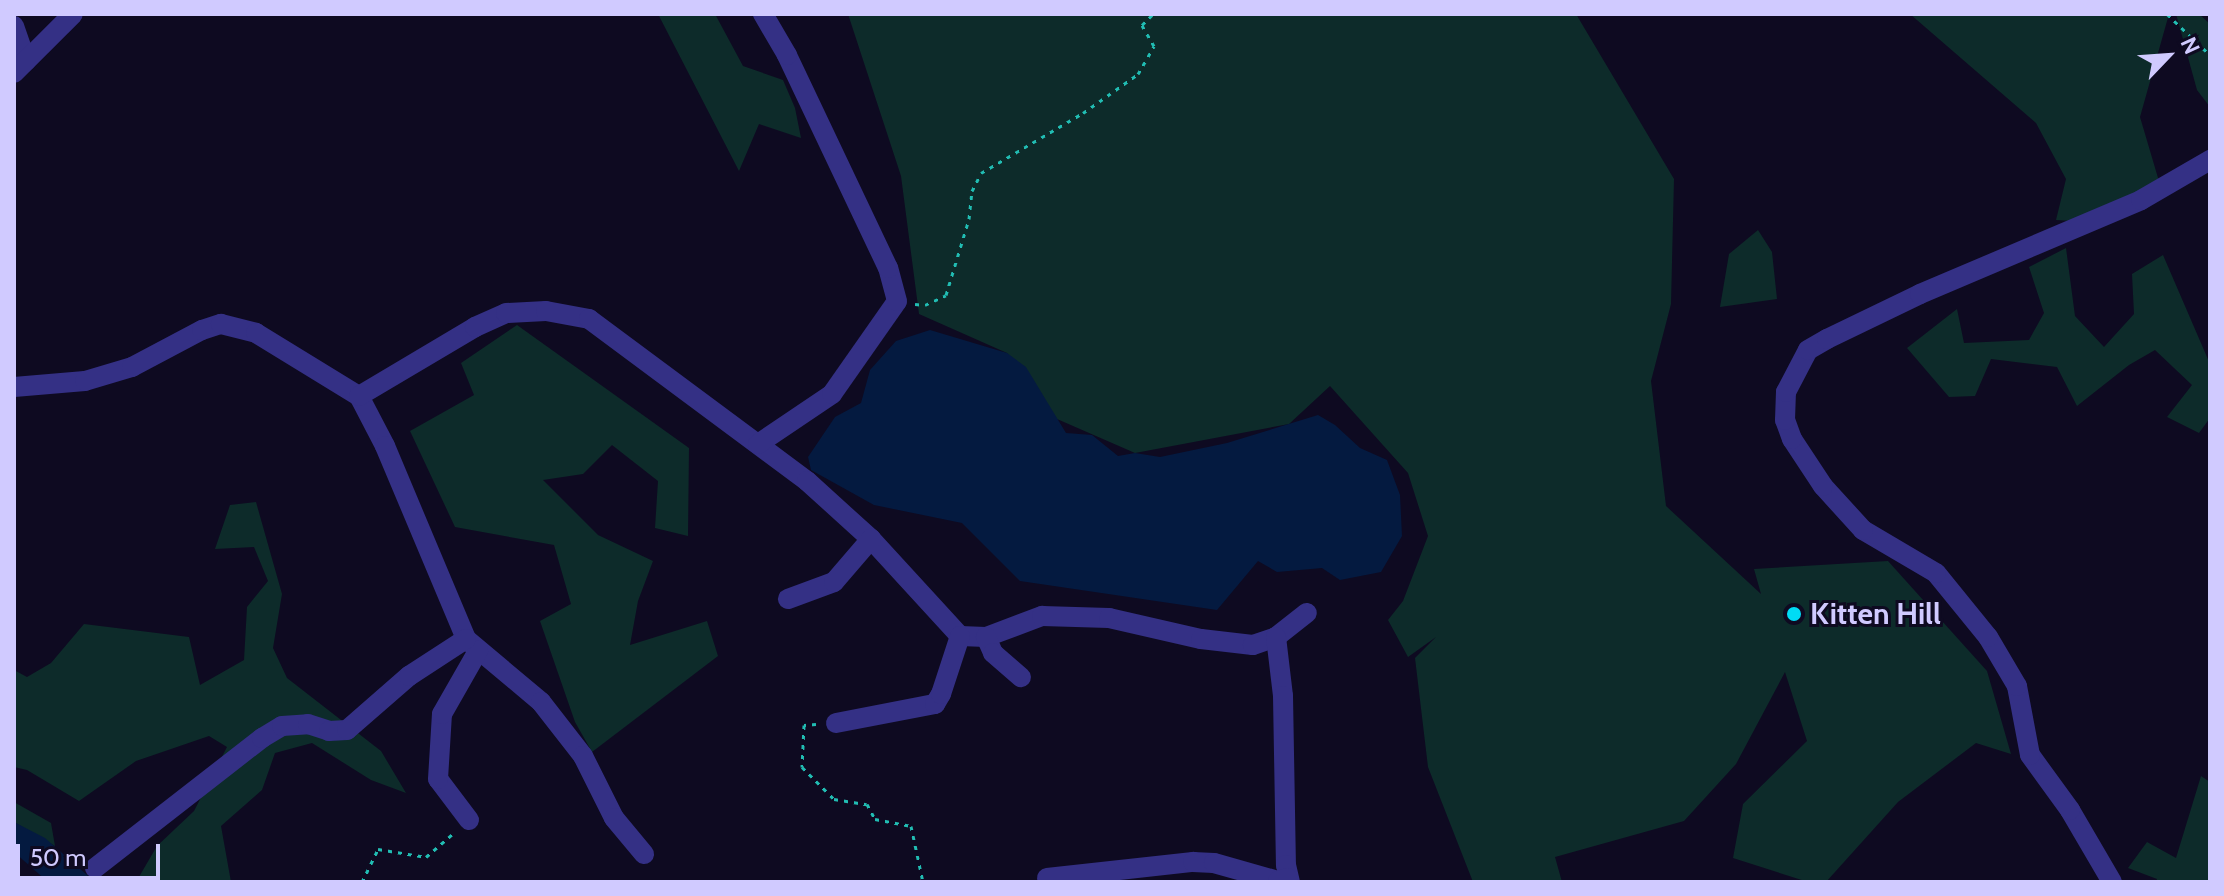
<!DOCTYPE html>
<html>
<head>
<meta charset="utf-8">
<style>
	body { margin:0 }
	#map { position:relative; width:2224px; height:896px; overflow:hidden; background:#0e0a21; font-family:Cabin,sans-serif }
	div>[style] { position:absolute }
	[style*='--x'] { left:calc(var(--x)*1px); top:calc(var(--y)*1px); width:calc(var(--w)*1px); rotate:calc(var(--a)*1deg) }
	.green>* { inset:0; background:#0d2b2a }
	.water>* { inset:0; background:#041a40 }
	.path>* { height:3px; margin-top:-1.5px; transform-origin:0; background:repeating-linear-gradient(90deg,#21bdb3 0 4px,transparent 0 10px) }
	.minor>* { height:20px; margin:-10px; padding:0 10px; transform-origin:10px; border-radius:10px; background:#343085 }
	.dots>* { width:22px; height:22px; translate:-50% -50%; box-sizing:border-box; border:4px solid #0e0a21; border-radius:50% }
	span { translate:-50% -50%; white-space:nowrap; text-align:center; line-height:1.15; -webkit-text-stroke:6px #0e0a21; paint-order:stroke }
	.poi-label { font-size:30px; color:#d0caff; font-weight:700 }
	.left { translate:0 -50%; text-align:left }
	.frame { position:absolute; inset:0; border:16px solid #d0caff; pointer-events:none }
	.north { position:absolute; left:2128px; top:16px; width:80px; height:80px; -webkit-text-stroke:6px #0e0a21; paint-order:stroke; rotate:65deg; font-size:22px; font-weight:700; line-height:32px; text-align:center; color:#d0caff }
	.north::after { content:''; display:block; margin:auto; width:28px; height:36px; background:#d0caff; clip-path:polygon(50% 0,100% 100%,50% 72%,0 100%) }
	.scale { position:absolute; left:16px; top:844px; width:144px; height:36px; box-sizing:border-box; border:4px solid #d0caff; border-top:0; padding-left:10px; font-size:24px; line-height:28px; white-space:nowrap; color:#d0caff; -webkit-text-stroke:6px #0e0a21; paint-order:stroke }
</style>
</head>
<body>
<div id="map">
	<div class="green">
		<div style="clip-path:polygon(658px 14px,715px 14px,743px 66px,783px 80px,795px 108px,801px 138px,759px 124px,739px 171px)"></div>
		<div style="clip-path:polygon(848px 14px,1576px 14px,1674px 179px,1671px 304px,1651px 381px,1666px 506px,1761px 594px,1754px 569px,1888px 561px,1987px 671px,2011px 754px,1976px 743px,1898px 802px,1826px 882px,1808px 882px,1733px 858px,1743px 804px,1807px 741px,1785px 672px,1736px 764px,1684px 821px,1555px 857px,1562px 882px,1473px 882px,1428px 767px,1415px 658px,1436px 637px,1408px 657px,1388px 620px,1403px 601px,1428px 536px,1408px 473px,1330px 386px,1289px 424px,1135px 453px,1057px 419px,1007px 353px,919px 314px,901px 176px)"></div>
		<div style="clip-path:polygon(1910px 14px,2169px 14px,2140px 117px,2161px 188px,2088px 222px,2056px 220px,2066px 179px,2036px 123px)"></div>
		<div style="clip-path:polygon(2176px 14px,2199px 14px,2210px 24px,2210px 107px,2197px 90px)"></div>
		<div style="clip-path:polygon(1758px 230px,1772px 252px,1777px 299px,1720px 307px,1729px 254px)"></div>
		<div style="clip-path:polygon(2066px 248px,2075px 316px,2104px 347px,2134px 314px,2132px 274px,2163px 255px,2210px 364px,2210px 418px,2199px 433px,2167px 417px,2192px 385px,2155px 350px,2129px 365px,2077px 406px,2057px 367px,1991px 359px,1975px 396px,1949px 397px,1907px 348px,1957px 309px,1964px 343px,2029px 340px,2044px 313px,2029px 267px)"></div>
		<div style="clip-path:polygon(517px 325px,689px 448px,688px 536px,655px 528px,658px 481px,612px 445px,583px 474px,543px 480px,598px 535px,653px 561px,638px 601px,630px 645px,707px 621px,718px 656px,592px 752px,575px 722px,540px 621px,571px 604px,554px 545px,455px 527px,410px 431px,474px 395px,461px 363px)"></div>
		<div style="clip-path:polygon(256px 502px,282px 594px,273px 648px,287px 678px,381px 751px,406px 793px,371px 780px,312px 743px,275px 753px,262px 790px,221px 826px,231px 882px,136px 882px,157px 846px,194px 811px,227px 747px,209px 736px,136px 761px,79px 801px,27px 770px,14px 767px,14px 670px,27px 677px,51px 663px,84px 624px,189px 637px,200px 685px,244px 660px,247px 607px,268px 581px,254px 547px,215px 549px,230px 505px)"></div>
		<div style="clip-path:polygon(2201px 776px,2210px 782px,2210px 882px,2156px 882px,2157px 879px,2128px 868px,2147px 842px,2176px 858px)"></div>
		<div style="clip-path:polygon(14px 802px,51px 823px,55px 846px,14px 822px)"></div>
	</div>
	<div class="water">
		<div style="clip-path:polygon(930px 330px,1007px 353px,1026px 367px,1066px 433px,1092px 435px,1118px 456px,1135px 453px,1160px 457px,1227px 443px,1318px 415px,1335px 425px,1360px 448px,1387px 460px,1400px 495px,1402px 536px,1381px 572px,1340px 580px,1322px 568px,1277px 572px,1258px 561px,1217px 610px,1020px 581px,962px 523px,874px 505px,811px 470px,808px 457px,835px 417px,861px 403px,870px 370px,896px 341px)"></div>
		<div style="clip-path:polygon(14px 822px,45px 838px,95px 882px,48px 882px,14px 852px)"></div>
	</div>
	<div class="path">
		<div style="--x:2167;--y:14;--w:59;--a:43.6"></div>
		<div style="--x:915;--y:304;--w:10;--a:6"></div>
		<div style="--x:925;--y:305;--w:23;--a:-25"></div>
		<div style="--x:946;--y:295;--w:79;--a:-73.2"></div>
		<div style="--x:969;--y:219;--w:28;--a:-84"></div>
		<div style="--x:972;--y:191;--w:20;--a:-63"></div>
		<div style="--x:981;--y:173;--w:118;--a:-30.5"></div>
		<div style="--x:1083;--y:113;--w:67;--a:-35.3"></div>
		<div style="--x:1138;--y:74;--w:32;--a:-60"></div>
		<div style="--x:1154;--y:46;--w:24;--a:-120"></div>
		<div style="--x:1142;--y:25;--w:16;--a:-45"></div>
		<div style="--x:816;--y:724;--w:12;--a:175"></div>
		<div style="--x:804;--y:725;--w:42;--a:92.7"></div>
		<div style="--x:802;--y:767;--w:45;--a:45"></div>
		<div style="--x:834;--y:799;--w:33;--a:9"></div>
		<div style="--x:867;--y:804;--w:17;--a:62"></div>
		<div style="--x:875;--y:819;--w:37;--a:11"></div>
		<div style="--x:911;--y:826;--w:57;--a:77.9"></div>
		<div style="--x:362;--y:882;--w:37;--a:-64"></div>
		<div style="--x:378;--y:849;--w:49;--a:9.5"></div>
		<div style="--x:426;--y:857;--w:38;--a:-41"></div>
	</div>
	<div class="minor">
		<div style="--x:14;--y:26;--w:37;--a:71"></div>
		<div style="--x:14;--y:73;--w:83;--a:-45"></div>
		<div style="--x:14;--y:387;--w:71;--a:-4.8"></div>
		<div style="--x:85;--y:381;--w:49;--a:-16.6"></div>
		<div style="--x:132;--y:367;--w:79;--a:-27.9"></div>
		<div style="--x:202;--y:330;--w:20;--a:-18"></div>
		<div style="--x:221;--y:324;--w:36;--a:14"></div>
		<div style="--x:256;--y:333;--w:121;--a:31.5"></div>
		<div style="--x:359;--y:396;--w:56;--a:62.5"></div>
		<div style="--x:385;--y:446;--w:209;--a:67.2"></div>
		<div style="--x:466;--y:639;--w:98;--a:40"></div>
		<div style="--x:541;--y:702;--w:68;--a:52.1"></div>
		<div style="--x:583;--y:756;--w:69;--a:63.4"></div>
		<div style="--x:614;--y:818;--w:47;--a:50.2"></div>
		<div style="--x:359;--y:396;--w:135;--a:-30.7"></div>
		<div style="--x:475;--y:327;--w:34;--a:-24"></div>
		<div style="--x:506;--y:313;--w:40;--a:-2.9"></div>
		<div style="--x:546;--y:311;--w:44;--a:10.5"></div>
		<div style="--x:589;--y:319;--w:272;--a:36.6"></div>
		<div style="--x:807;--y:481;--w:86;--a:42.2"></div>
		<div style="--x:871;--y:539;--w:132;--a:47.5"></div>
		<div style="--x:960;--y:636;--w:26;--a:2"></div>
		<div style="--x:986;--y:637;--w:60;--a:-20.6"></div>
		<div style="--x:1042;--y:616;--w:67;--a:1.7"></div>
		<div style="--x:1109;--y:618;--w:94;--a:12.9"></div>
		<div style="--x:1201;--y:639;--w:52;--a:6.6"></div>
		<div style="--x:1253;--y:645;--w:24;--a:-19"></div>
		<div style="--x:1276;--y:637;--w:39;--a:-38"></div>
		<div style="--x:758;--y:444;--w:89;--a:-34"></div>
		<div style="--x:832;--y:394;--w:113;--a:-55"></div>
		<div style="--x:897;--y:301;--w:34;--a:-105"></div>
		<div style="--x:888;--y:268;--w:236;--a:-115.4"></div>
		<div style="--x:787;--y:55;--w:48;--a:-120.3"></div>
		<div style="--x:788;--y:599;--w:49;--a:-20.3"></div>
		<div style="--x:834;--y:582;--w:57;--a:-49.3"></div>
		<div style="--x:986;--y:637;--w:17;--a:66"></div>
		<div style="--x:993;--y:653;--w:37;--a:41"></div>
		<div style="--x:1276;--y:637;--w:59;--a:83.2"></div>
		<div style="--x:1283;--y:696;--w:169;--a:89"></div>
		<div style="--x:1286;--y:865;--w:17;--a:77"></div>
		<div style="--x:836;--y:723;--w:101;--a:-10.9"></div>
		<div style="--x:935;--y:704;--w:12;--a:-59"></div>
		<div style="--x:941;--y:694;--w:61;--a:-71.9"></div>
		<div style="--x:469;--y:820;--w:51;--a:-127.1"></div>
		<div style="--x:438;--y:779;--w:65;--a:-86.5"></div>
		<div style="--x:442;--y:714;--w:73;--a:-60.3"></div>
		<div style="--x:95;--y:868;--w:212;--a:-37.9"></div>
		<div style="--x:262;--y:738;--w:23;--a:-31"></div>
		<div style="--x:282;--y:726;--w:26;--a:-4"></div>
		<div style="--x:308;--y:724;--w:22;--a:18"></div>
		<div style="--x:329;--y:731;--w:18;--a:-3"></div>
		<div style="--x:347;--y:730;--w:82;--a:-41.1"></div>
		<div style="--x:409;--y:676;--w:68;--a:-33"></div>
		<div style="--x:1047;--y:878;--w:147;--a:-6.3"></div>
		<div style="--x:1193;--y:862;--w:21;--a:3"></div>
		<div style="--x:1214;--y:863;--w:66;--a:15.7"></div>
		<div style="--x:1278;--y:881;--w:10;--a:-17"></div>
		<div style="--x:2112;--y:882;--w:83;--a:-120.3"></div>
		<div style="--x:2070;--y:810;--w:68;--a:-126"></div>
		<div style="--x:2030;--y:755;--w:70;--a:-100.7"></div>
		<div style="--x:2017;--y:686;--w:57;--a:-120.6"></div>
		<div style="--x:1988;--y:637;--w:82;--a:-129.1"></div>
		<div style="--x:1936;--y:573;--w:85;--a:-149.5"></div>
		<div style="--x:1863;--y:530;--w:59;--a:-132.3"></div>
		<div style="--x:1823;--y:486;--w:56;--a:-123.4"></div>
		<div style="--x:1792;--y:439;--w:20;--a:-110"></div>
		<div style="--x:1785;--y:420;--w:28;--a:-88"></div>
		<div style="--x:1786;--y:392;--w:47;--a:-62.4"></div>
		<div style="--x:1808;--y:350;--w:22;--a:-30"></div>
		<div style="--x:1827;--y:339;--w:103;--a:-25.8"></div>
		<div style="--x:1920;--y:294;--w:240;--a:-23"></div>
		<div style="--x:2141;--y:200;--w:80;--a:-30.1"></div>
	</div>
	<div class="dots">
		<div style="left:1794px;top:614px;background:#00dcf5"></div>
	</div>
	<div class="poi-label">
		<span class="left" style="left:1810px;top:614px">Kitten Hill</span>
	</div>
	<div class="frame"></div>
	<div class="north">N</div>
	<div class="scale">50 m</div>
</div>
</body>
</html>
